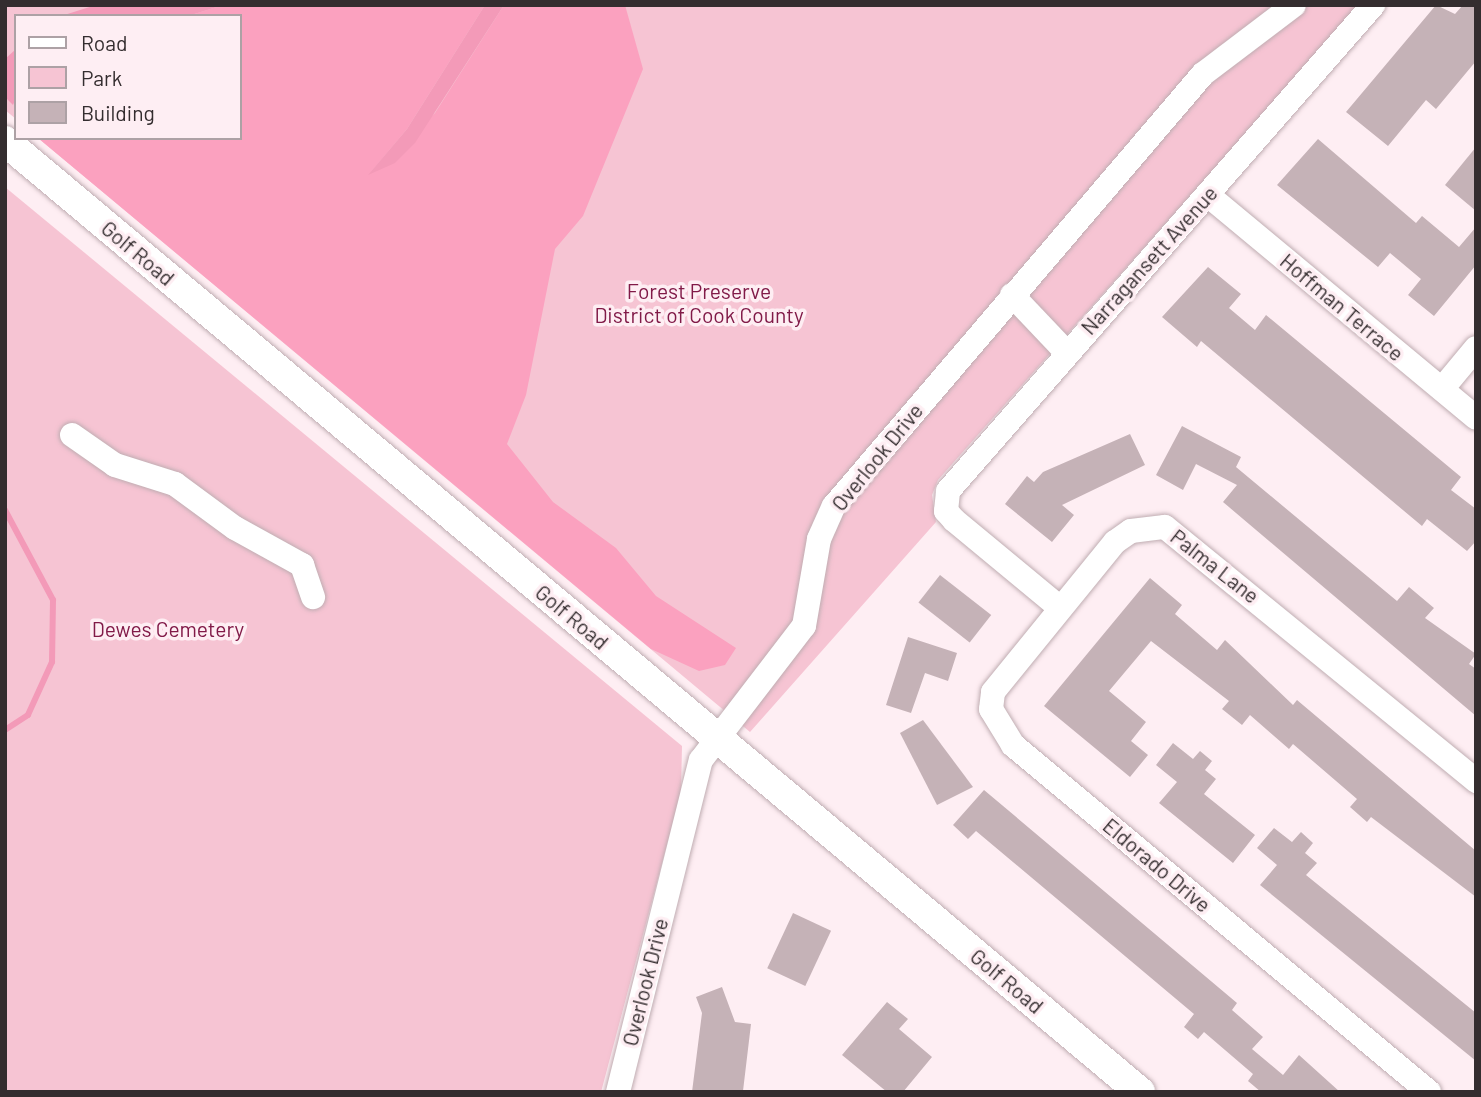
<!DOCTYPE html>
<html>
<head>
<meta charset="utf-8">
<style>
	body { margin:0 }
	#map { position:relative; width:1481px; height:1097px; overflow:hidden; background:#feeef3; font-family:Barlow,sans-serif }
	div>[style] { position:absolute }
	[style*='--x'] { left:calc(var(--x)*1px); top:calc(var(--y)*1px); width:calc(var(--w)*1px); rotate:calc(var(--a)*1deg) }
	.green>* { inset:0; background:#f6c4d3 }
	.forest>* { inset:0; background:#fba1bf }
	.water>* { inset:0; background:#f39ab8 }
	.stream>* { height:6px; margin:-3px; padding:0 3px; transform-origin:3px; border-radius:3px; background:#f39ab8 }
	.building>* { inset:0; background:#c5b2b7; transform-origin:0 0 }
	.roads { filter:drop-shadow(0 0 2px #c0adb2) drop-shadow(0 0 2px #c0adb2) }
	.minor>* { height:24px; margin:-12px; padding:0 12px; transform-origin:12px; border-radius:12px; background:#fff }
	.major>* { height:30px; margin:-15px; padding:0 15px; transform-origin:15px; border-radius:15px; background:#fff }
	span { translate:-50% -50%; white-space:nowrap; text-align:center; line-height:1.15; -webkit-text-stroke:7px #feeef3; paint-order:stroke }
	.street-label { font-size:21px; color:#342d2f }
	.park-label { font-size:21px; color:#811a48 }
	.frame { position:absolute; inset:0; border:7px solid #342d2f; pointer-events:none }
	.legend { position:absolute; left:14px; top:14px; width:228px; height:126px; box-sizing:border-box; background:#feeef3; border:2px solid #ada1a5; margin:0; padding:9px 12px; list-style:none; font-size:21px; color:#342d2f }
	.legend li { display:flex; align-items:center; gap:14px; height:35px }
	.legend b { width:35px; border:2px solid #ada1a5 }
</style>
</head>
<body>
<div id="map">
	<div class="green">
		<div style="clip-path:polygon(5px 5px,1359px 5px,938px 480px,932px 495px,936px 522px,750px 732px,38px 138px,240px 138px,240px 16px,16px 16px,16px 119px,5px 110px)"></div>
		<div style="clip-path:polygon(5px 187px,682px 746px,681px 792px,601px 1092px,5px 1092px)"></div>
	</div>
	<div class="forest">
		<div style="clip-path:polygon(223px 5px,485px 5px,407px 129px,370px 173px,435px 113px,504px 5px,625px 5px,643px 69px,583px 216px,555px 249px,526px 395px,507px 444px,553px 502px,616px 548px,656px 596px,736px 648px,725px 665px,699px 671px,651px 649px,38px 138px,240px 138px,240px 16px,188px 16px)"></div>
	</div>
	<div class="water">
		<div style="clip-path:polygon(96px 5px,223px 5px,188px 16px,61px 16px)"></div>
		<div style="clip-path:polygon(485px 5px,504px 5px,415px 143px,395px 163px,368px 175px,407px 129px)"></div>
		<div style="clip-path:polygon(16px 49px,16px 98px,13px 105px,5px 97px,5px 59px)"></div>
	</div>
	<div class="stream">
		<div style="--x:5;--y:510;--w:102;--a:61.9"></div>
		<div style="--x:53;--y:600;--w:62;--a:90.9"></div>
		<div style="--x:52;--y:662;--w:58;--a:114.4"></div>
		<div style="--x:28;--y:715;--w:27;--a:147"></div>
	</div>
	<div class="building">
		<div style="clip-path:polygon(1436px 5px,1455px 14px,1463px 5px,1476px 5px,1476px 61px,1436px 109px,1426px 100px,1388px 146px,1346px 112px)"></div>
		<div style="clip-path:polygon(1318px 139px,1416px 223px,1422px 216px,1459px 247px,1476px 227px,1476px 265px,1434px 316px,1408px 295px,1421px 279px,1390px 253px,1378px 267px,1277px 185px)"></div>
		<div style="clip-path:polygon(1476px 147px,1476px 211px,1445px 185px)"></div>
		<div style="clip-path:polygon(1208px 267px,1241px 294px,1229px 308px,1255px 330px,1266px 315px,1461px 477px,1451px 490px,1476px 509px,1476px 541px,1467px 551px,1427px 519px,1422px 526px,1201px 341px,1197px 347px,1162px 317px)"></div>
		<div style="clip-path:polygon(1182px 426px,1241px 457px,1236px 467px,1397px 601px,1409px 587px,1434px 608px,1425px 618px,1476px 654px,1469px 664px,1476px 669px,1476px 716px,1223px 502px,1237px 485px,1196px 464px,1183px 490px,1156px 475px)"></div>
		<div style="clip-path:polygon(1130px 434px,1145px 465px,1062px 505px,1074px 515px,1052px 542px,1005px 504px,1027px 476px,1034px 482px,1043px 472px)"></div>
		<div style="left:940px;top:575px;width:65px;height:35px;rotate:38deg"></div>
		<div style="clip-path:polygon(1150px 578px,1182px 605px,1175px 614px,1217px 650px,1225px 640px,1293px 705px,1297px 700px,1476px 851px,1476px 897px,1371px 817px,1367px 822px,1350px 807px,1357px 799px,1293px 744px,1289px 749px,1250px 715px,1242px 725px,1222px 709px,1229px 701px,1151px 641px,1109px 691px,1146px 722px,1131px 741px,1148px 755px,1130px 777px,1044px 706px)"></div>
		<div style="clip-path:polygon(908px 637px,957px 653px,948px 681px,925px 673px,911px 713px,886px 705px)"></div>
		<div style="clip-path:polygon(923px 720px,973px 787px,937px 805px,900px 733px)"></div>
		<div style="clip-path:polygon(1173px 743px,1193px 759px,1200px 751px,1212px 761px,1205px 770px,1216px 779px,1204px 794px,1255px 835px,1233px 863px,1159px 803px,1177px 782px,1156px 765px)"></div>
		<div style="clip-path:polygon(984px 790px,1237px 1003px,1232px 1010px,1263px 1037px,1252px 1049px,1283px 1075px,1299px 1055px,1340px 1092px,1261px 1092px,1248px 1081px,1253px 1074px,1204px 1032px,1198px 1039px,1184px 1027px,1194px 1014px,976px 831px,968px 839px,953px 825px)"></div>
		<div style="clip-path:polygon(1274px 828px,1292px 842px,1301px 832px,1313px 843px,1305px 853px,1317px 863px,1306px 875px,1476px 1013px,1476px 1061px,1260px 885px,1277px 865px,1257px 848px)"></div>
		<div style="left:793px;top:913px;width:42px;height:61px;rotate:25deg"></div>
		<div style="clip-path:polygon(722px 987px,735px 1022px,751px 1024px,743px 1091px,692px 1092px,702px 1013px,696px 997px)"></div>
		<div style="clip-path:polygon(887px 1002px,908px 1019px,899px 1029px,932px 1057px,903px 1092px,887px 1092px,842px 1055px)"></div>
	</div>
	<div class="roads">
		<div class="minor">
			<div style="--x:1209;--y:196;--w:347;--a:39.7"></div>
			<div style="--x:1012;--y:295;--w:79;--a:46.5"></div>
			<div style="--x:1442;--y:389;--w:53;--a:-50.3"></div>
			<div style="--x:72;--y:435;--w:52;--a:34.9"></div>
			<div style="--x:115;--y:465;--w:63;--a:17.6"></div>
			<div style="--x:175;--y:484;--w:74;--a:36.3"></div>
			<div style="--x:235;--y:528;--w:77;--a:28.9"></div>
			<div style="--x:302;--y:565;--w:34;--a:71"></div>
			<div style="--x:1059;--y:607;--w:136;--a:-140.4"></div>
			<div style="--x:954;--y:520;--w:12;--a:-132"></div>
			<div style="--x:946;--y:511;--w:20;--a:-84"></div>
			<div style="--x:948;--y:491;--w:646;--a:-48.83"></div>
			<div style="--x:618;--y:1092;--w:342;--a:-76"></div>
			<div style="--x:701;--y:760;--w:169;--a:-52.5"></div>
			<div style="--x:804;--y:626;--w:88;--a:-80.2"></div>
			<div style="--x:819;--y:539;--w:36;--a:-66"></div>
			<div style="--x:834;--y:506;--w:568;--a:-49.5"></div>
			<div style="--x:1203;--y:74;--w:114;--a:-37.2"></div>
			<div style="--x:1429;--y:1092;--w:542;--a:-140.17"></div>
			<div style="--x:1013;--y:745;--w:42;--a:-121.4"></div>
			<div style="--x:991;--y:709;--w:17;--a:-83"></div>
			<div style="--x:993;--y:692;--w:193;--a:-50.9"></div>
			<div style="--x:1115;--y:542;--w:19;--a:-35"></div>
			<div style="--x:1131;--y:531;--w:34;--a:-7"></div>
			<div style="--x:1165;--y:527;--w:402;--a:39.2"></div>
		</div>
		<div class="major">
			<div style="--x:5;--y:141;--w:1481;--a:39.96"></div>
		</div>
	</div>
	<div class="street-label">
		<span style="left:138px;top:253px;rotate:40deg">Golf Road</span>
		<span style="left:1149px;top:260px;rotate:-48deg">Narragansett Avenue</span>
		<span style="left:1342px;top:307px;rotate:40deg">Hoffman Terrace</span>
		<span style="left:877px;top:457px;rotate:-51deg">Overlook Drive</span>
		<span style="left:1215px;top:566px;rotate:38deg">Palma Lane</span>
		<span style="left:572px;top:617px;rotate:40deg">Golf Road</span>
		<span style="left:1157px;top:865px;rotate:40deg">Eldorado Drive</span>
		<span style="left:1007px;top:981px;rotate:40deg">Golf Road</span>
		<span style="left:645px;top:982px;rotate:-76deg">Overlook Drive</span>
	</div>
	<div class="park-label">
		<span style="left:699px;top:303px">Forest Preserve<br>District of Cook County</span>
		<span style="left:168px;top:629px">Dewes Cemetery</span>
	</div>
	<div class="frame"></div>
	<ul class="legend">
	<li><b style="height:9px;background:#fff"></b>Road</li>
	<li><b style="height:19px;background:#f6c4d3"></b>Park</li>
	<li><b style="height:19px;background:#c5b2b7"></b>Building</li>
	</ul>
</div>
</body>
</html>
